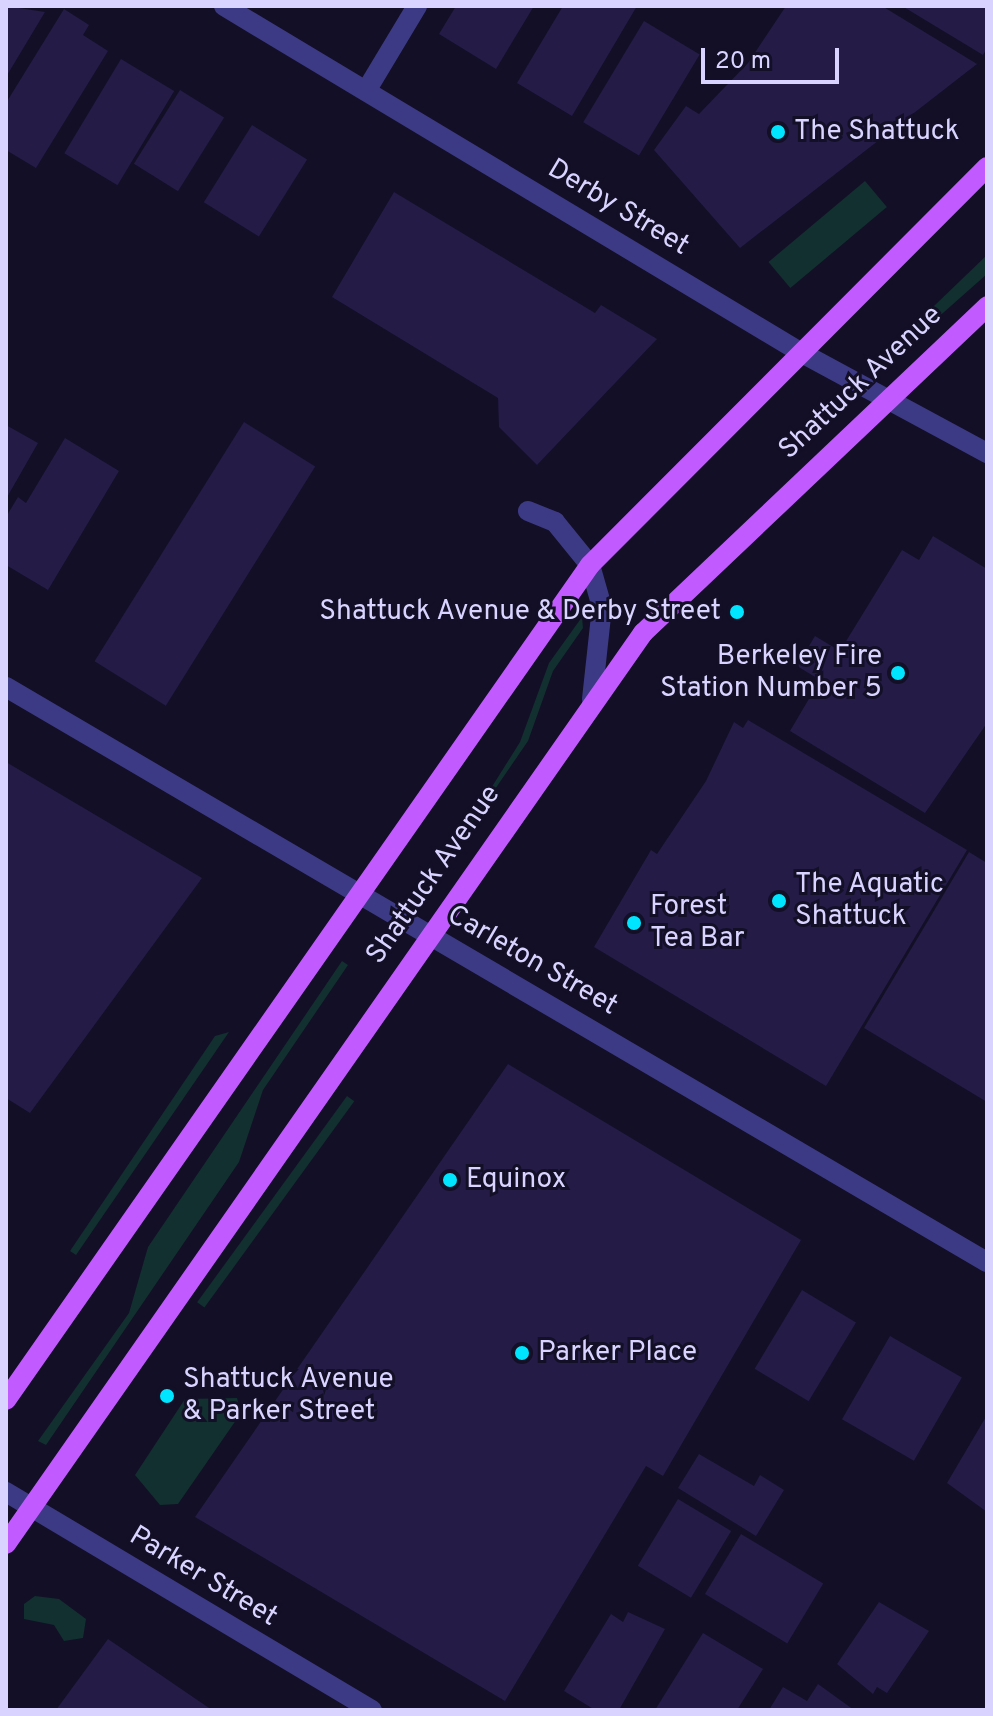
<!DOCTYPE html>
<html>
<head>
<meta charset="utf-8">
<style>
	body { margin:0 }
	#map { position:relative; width:993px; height:1716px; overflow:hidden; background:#130f26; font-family:Overpass,sans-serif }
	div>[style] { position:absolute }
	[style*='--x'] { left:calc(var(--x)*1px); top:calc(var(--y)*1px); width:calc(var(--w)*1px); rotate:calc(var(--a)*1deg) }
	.green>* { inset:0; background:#12302f; transform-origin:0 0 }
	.building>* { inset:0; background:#241b47; transform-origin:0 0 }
	.minor>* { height:20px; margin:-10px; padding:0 10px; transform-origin:10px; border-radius:10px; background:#3d3a85 }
	.major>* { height:20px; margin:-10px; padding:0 10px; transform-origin:10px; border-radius:10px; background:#c25bff }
	.dots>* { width:22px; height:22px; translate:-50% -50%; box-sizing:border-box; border:4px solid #130f26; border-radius:50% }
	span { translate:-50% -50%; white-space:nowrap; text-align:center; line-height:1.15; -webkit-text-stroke:6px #130f26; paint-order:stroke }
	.poi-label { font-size:28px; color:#d9d4ff }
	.left { translate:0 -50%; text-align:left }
	.right { translate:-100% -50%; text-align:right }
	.street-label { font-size:28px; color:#d9d4ff }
	.frame { position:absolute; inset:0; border:8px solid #d9d4ff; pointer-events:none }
	.scale { position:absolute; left:701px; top:48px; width:138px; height:36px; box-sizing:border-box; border:4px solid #d9d4ff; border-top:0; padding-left:10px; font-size:24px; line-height:28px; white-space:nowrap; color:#d9d4ff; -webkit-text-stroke:6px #130f26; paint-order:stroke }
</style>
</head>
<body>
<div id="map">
	<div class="green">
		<div style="left:865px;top:181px;width:34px;height:126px;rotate:50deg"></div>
		<div style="clip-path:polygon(987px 255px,987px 274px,917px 336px,908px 331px)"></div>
		<div style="clip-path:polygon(582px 617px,583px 628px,553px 671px,528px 741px,441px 868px,520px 742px,549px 663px)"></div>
		<div style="clip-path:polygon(342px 961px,348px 965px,263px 1090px,239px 1162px,46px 1445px,38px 1441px,129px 1313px,148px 1247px)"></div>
		<div style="clip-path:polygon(229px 1032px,76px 1255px,70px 1251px,215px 1036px)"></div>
		<div style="left:347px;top:1096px;width:9px;height:255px;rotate:36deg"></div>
		<div style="clip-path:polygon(237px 1398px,241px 1413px,178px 1504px,160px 1505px,135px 1475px,185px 1399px)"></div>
		<div style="clip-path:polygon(35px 1596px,59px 1599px,86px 1619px,83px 1638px,64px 1641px,54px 1625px,24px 1619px,24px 1604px)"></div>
	</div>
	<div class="building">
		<div style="clip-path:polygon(6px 6px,45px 12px,6px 77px)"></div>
		<div style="clip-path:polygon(456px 6px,534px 6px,496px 69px,439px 34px)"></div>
		<div style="clip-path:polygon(563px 6px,637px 6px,572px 116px,517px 83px)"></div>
		<div style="clip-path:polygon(786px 6px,882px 6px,977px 64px,740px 248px,654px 150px,686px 106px,699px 114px,748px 63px)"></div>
		<div style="clip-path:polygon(902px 6px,987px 6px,987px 48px,983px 55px)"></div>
		<div style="clip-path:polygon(64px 9px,89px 25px,83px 35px,108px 51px,36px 168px,6px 150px,6px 103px)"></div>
		<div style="left:644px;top:21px;width:65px;height:118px;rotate:31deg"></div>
		<div style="left:121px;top:59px;width:62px;height:110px;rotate:31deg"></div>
		<div style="left:180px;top:90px;width:52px;height:87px;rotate:32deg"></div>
		<div style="left:252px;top:125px;width:65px;height:91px;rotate:32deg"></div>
		<div style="clip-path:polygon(394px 192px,595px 313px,601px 305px,657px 339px,537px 465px,499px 427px,498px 398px,332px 297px)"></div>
		<div style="left:244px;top:422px;width:84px;height:282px;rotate:32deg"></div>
		<div style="clip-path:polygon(6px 425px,38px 443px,6px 499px)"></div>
		<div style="clip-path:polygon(65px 438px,119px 471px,48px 590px,6px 565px,6px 517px,18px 497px,26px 503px)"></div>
		<div style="clip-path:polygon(933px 536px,987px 569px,987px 723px,925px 813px,790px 731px,820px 680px,797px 666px,815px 636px,840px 651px,902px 550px,919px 560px)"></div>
		<div style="clip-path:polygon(748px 720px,967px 850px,826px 1086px,594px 947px,651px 850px,657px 854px,706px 781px,734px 722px,743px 728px)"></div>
		<div style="clip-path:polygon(6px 762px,202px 878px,30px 1113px,6px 1098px)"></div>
		<div style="clip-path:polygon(969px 852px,987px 863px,987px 1102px,864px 1028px)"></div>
		<div style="clip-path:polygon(508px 1064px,801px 1240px,663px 1476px,646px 1466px,505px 1701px,195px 1517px)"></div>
		<div style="left:802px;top:1290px;width:63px;height:92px;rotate:31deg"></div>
		<div style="left:890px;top:1336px;width:83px;height:96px;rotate:30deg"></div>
		<div style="clip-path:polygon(987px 1415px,987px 1512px,947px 1483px)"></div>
		<div style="clip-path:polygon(699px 1454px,754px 1486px,760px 1475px,784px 1490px,756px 1536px,678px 1488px)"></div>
		<div style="left:678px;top:1499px;width:62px;height:78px;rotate:31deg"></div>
		<div style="left:741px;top:1534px;width:96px;height:70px;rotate:31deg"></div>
		<div style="clip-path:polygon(879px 1602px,929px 1631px,887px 1693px,877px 1687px,873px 1694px,837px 1664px)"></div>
		<div style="clip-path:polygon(628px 1612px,665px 1629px,619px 1710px,595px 1710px,564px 1691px,611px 1614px,623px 1622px)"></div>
		<div style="clip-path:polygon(703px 1633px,763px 1669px,737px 1710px,655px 1710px)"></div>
		<div style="clip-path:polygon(108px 1639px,212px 1710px,56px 1710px)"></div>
		<div style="clip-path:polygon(818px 1684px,854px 1710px,769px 1710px,783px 1687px,807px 1701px)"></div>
	</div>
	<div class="minor">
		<div style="--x:224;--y:6;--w:672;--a:30.99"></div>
		<div style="--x:800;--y:352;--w:213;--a:28.4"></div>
		<div style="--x:366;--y:91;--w:99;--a:-59"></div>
		<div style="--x:528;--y:511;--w:29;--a:22"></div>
		<div style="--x:555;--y:522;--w:55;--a:50.9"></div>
		<div style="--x:590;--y:565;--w:44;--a:74.1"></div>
		<div style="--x:602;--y:607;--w:93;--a:96.2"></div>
		<div style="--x:6;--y:687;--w:1137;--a:30.38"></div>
		<div style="--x:6;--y:1492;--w:426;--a:30.8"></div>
	</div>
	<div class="major">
		<div style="--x:6;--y:1400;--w:1019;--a:-55.03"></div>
		<div style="--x:590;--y:565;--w:562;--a:-45.07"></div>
		<div style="--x:6;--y:1544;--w:1112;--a:-55.04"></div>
		<div style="--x:643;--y:633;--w:475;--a:-43.5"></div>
	</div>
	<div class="dots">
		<div style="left:778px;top:132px;background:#00e5ff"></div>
		<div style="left:737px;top:612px;background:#00e5ff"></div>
		<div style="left:898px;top:673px;background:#00e5ff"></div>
		<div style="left:779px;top:901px;background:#00e5ff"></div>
		<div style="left:634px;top:923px;background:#00e5ff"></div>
		<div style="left:450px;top:1180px;background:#00e5ff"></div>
		<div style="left:522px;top:1353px;background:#00e5ff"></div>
		<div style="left:167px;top:1396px;background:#00e5ff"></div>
	</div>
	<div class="poi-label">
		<span class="left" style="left:794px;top:132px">The Shattuck</span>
		<span class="right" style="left:721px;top:612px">Shattuck Avenue &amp; Derby Street</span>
		<span class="right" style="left:882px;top:673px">Berkeley Fire<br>Station Number 5</span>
		<span class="left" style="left:795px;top:901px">The Aquatic<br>Shattuck</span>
		<span class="left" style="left:650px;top:923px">Forest<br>Tea Bar</span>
		<span class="left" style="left:466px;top:1180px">Equinox</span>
		<span class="left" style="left:538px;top:1353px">Parker Place</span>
		<span class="left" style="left:183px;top:1396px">Shattuck Avenue<br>&amp; Parker Street</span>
	</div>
	<div class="street-label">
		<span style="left:618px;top:208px;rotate:31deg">Derby Street</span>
		<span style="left:861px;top:383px;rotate:-43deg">Shattuck Avenue</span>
		<span style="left:434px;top:875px;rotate:-55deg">Shattuck Avenue</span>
		<span style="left:532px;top:961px;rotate:30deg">Carleton Street</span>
		<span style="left:203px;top:1577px;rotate:31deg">Parker Street</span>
	</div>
	<div class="frame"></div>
	<div class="scale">20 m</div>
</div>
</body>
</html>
